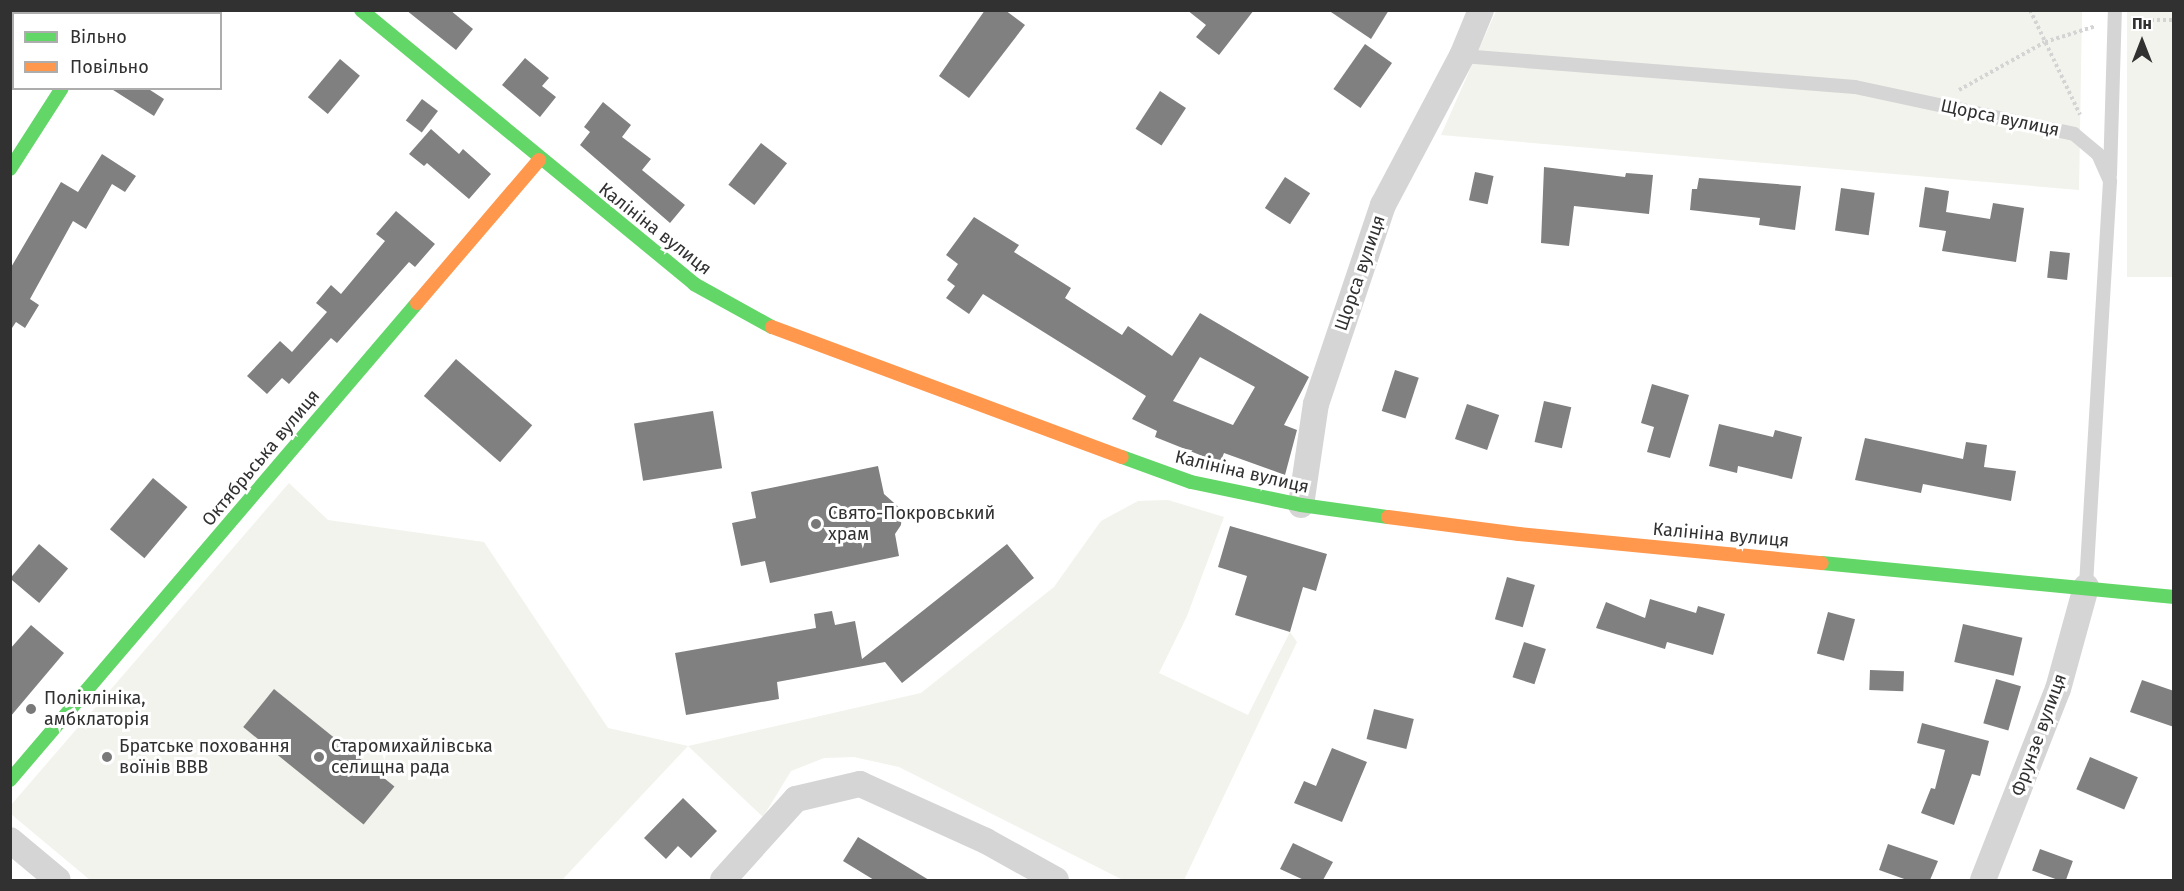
<!DOCTYPE html>
<html>
<head>
<meta charset="utf-8">
<style>
	body { margin:0 }
	#map { position:relative; width:2184px; height:891px; overflow:hidden; background:#fff; font-family:"Fira Sans",sans-serif }
	div>[style] { position:absolute }
	[style*='--x'] { left:calc(var(--x)*1px); top:calc(var(--y)*1px); width:calc(var(--w)*1px); rotate:calc(var(--a)*1deg) }
	.green>* { inset:0; background:#f1f3ec; transform-origin:0 0 }
	.building>* { inset:0; background:#808080; transform-origin:0 0 }
	.path>* { height:4px; margin-top:-2px; transform-origin:0; background:repeating-linear-gradient(90deg,#d4d4d4 0 3px,transparent 0 6px) }
	.lane>* { height:14px; margin:-7px; padding:0 7px; transform-origin:7px; border-radius:7px; background:#d5d5d5 }
	.street>* { height:26px; margin:-13px; padding:0 13px; transform-origin:13px; border-radius:13px; background:#d5d5d5 }
	.fast>* { height:14px; margin:-7px; padding:0 7px; transform-origin:7px; border-radius:7px; background:#63d668 }
	.slow>* { height:14px; margin:-7px; padding:0 7px; transform-origin:7px; border-radius:7px; background:#ff974d }
	.dots>* { width:16px; height:16px; translate:-50% -50%; box-sizing:border-box; border:3px solid #fff; border-radius:50% }
	span { translate:-50% -50%; white-space:nowrap; text-align:center; line-height:1.15; -webkit-text-stroke:6px #fff; paint-order:stroke }
	.street-label { font-size:18px; color:#313131 }
	.poi-label { font-size:18px; color:#313131 }
	.left { translate:0 -50%; text-align:left }
	.frame { position:absolute; inset:0; border:12px solid #313131; pointer-events:none }
	.legend { position:absolute; left:12px; top:12px; width:210px; height:78px; box-sizing:border-box; background:#fff; border:2px solid #adadad; margin:0; padding:8px 10px; list-style:none; font-size:18px; color:#313131 }
	.legend li { display:flex; align-items:center; gap:12px; height:30px }
	.legend b { width:30px; border:2px solid #adadad }
	.north { position:absolute; left:2112px; top:12px; width:60px; height:60px; -webkit-text-stroke:4px #fff; paint-order:stroke; rotate:0deg; font-size:16px; font-weight:700; line-height:24px; text-align:center; color:#313131 }
	.north::after { content:''; display:block; margin:auto; width:21px; height:27px; background:#313131; clip-path:polygon(50% 0,100% 100%,50% 72%,0 100%) }
</style>
</head>
<body>
<div id="map">
	<div class="green">
		<div style="clip-path:polygon(1496px 11px,2082px 11px,2079px 190px,1441px 135px)"></div>
		<div style="left:2127px;top:11px;width:46px;height:266px"></div>
		<div style="clip-path:polygon(289px 483px,328px 520px,484px 542px,608px 728px,688px 746px,921px 693px,1054px 587px,1101px 521px,1138px 501px,1168px 500px,1224px 517px,1187px 616px,1159px 673px,1248px 715px,1290px 632px,1297px 642px,1184px 880px,1123px 880px,899px 767px,854px 757px,824px 758px,791px 771px,763px 817px,688px 746px,562px 880px,90px 880px,11px 814px,11px 805px)"></div>
	</div>
	<div class="building">
		<div style="clip-path:polygon(406px 10px,450px 10px,473px 29px,456px 50px)"></div>
		<div style="clip-path:polygon(985px 10px,1005px 10px,1025px 25px,969px 98px,939px 76px)"></div>
		<div style="clip-path:polygon(1187px 10px,1254px 10px,1219px 55px,1196px 37px,1206px 25px)"></div>
		<div style="clip-path:polygon(1328px 10px,1389px 10px,1371px 39px)"></div>
		<div style="left:1365px;top:44px;width:33px;height:55px;rotate:35deg"></div>
		<div style="clip-path:polygon(525px 58px,549px 78px,542px 86px,556px 97px,540px 117px,502px 85px)"></div>
		<div style="left:340px;top:59px;width:26px;height:50px;rotate:40deg"></div>
		<div style="clip-path:polygon(110px 88px,147px 88px,164px 99px,154px 116px)"></div>
		<div style="left:1160px;top:91px;width:31px;height:45px;rotate:33deg"></div>
		<div style="left:422px;top:99px;width:20px;height:27px;rotate:37deg"></div>
		<div style="clip-path:polygon(603px 102px,631px 125px,622px 137px,651px 159px,642px 170px,685px 205px,670px 223px,580px 145px,590px 132px,584px 127px)"></div>
		<div style="clip-path:polygon(431px 129px,459px 154px,463px 149px,491px 174px,469px 199px,427px 163px,424px 166px,409px 154px)"></div>
		<div style="left:761px;top:143px;width:33px;height:53px;rotate:38deg"></div>
		<div style="clip-path:polygon(102px 154px,136px 176px,125px 192px,112px 184px,86px 229px,73px 221px,30px 299px,39px 305px,25px 328px,16px 322px,10px 331px,10px 269px,61px 182px,78px 192px)"></div>
		<div style="clip-path:polygon(1544px 167px,1625px 177px,1626px 173px,1653px 175px,1649px 214px,1574px 206px,1569px 246px,1541px 243px)"></div>
		<div style="left:1475px;top:172px;width:19px;height:29px;rotate:12deg"></div>
		<div style="left:1285px;top:177px;width:30px;height:37px;rotate:33deg"></div>
		<div style="clip-path:polygon(1699px 178px,1801px 186px,1795px 230px,1759px 225px,1760px 218px,1690px 210px,1692px 189px,1697px 189px)"></div>
		<div style="clip-path:polygon(1925px 187px,1949px 191px,1946px 212px,1990px 219px,1993px 203px,2024px 208px,2016px 262px,1942px 251px,1946px 231px,1919px 227px)"></div>
		<div style="left:1841px;top:188px;width:34px;height:43px;rotate:8deg"></div>
		<div style="clip-path:polygon(396px 211px,435px 244px,415px 267px,409px 262px,337px 343px,331px 338px,289px 384px,282px 378px,267px 394px,247px 376px,280px 341px,292px 352px,327px 312px,316px 303px,331px 285px,341px 294px,385px 241px,376px 234px)"></div>
		<div style="clip-path:polygon(evenodd,974px 217px,1019px 245px,1014px 252px,1071px 288px,1065px 298px,1122px 335px,1128px 326px,1172px 356px,1200px 313px,1309px 377px,1284px 425px,1297px 430px,1285px 475px,1224px 453px,1220px 463px,1155px 437px,1157px 431px,1132px 419px,1146px 396px,983px 294px,969px 314px,946px 298px,955px 286px,947px 280px,958px 264px,946px 255px,974px 217px,1200px 357px,1255px 387px,1233px 425px,1173px 401px,1200px 357px)"></div>
		<div style="left:2050px;top:251px;width:20px;height:27px;rotate:6deg"></div>
		<div style="left:456px;top:359px;width:101px;height:49px;rotate:41deg"></div>
		<div style="left:1395px;top:370px;width:25px;height:43px;rotate:18deg"></div>
		<div style="clip-path:polygon(1652px 384px,1689px 395px,1670px 458px,1647px 452px,1654px 427px,1641px 423px)"></div>
		<div style="left:1544px;top:401px;width:28px;height:42px;rotate:13deg"></div>
		<div style="left:1467px;top:404px;width:34px;height:37px;rotate:19deg"></div>
		<div style="left:713px;top:411px;width:58px;height:80px;rotate:81deg"></div>
		<div style="clip-path:polygon(1719px 424px,1773px 437px,1775px 430px,1802px 437px,1792px 479px,1738px 466px,1737px 473px,1709px 466px)"></div>
		<div style="clip-path:polygon(1865px 438px,1963px 459px,1966px 442px,1987px 445px,1984px 467px,2016px 471px,2011px 501px,1923px 484px,1921px 493px,1855px 480px)"></div>
		<div style="clip-path:polygon(878px 466px,884px 494px,902px 510px,901px 525px,895px 534px,899px 556px,770px 583px,765px 561px,741px 566px,732px 523px,756px 518px,751px 492px)"></div>
		<div style="left:153px;top:478px;width:45px;height:67px;rotate:40deg"></div>
		<div style="clip-path:polygon(1230px 526px,1327px 554px,1316px 591px,1303px 587px,1290px 632px,1235px 615px,1247px 576px,1218px 567px)"></div>
		<div style="left:39px;top:544px;width:38px;height:45px;rotate:40deg"></div>
		<div style="clip-path:polygon(1007px 544px,1034px 578px,902px 683px,885px 662px,777px 682px,779px 699px,686px 715px,675px 653px,816px 628px,814px 614px,832px 611px,835px 625px,855px 621px,862px 659px)"></div>
		<div style="left:1507px;top:577px;width:29px;height:44px;rotate:16deg"></div>
		<div style="clip-path:polygon(1650px 599px,1696px 613px,1698px 606px,1725px 614px,1713px 655px,1667px 642px,1665px 649px,1596px 628px,1606px 602px,1645px 618px)"></div>
		<div style="left:1828px;top:612px;width:28px;height:43px;rotate:15deg"></div>
		<div style="left:1963px;top:624px;width:61px;height:39px;rotate:13deg"></div>
		<div style="clip-path:polygon(31px 625px,64px 653px,10px 717px,10px 649px)"></div>
		<div style="left:1524px;top:642px;width:23px;height:37px;rotate:18deg"></div>
		<div style="left:1870px;top:670px;width:34px;height:20px;rotate:2deg"></div>
		<div style="left:1996px;top:679px;width:26px;height:46px;rotate:16deg"></div>
		<div style="clip-path:polygon(2142px 680px,2174px 691px,2174px 727px,2130px 712px)"></div>
		<div style="left:274px;top:689px;width:155px;height:49px;rotate:39deg"></div>
		<div style="left:1374px;top:709px;width:41px;height:31px;rotate:14deg"></div>
		<div style="clip-path:polygon(1922px 723px,1989px 741px,1980px 776px,1972px 774px,1954px 825px,1921px 813px,1931px 788px,1935px 789px,1945px 750px,1917px 743px)"></div>
		<div style="clip-path:polygon(1332px 748px,1367px 762px,1342px 822px,1294px 803px,1304px 781px,1316px 786px)"></div>
		<div style="left:2090px;top:757px;width:52px;height:35px;rotate:23deg"></div>
		<div style="clip-path:polygon(683px 798px,717px 831px,691px 858px,678px 846px,666px 859px,644px 838px)"></div>
		<div style="clip-path:polygon(858px 837px,929px 880px,874px 880px,843px 861px)"></div>
		<div style="clip-path:polygon(1293px 843px,1333px 862px,1323px 880px,1304px 880px,1280px 869px)"></div>
		<div style="clip-path:polygon(1888px 844px,1938px 861px,1930px 880px,1907px 880px,1879px 870px)"></div>
		<div style="left:2040px;top:849px;width:35px;height:23px;rotate:20deg"></div>
	</div>
	<div class="path">
		<div style="--x:2030;--y:10;--w:116;--a:64.5"></div>
		<div style="--x:2133;--y:20;--w:41;--a:0"></div>
		<div style="--x:1959;--y:90;--w:98;--a:-29.2"></div>
		<div style="--x:2045;--y:42;--w:53;--a:-17.4"></div>
	</div>
	<div class="lane">
		<div style="--x:1462;--y:56;--w:394;--a:4.5"></div>
		<div style="--x:1855;--y:87;--w:224;--a:12.1"></div>
		<div style="--x:2074;--y:134;--w:31;--a:40"></div>
		<div style="--x:2098;--y:154;--w:30;--a:66"></div>
		<div style="--x:2110;--y:181;--w:407;--a:93.4"></div>
		<div style="--x:2110;--y:175;--w:165;--a:-88.3"></div>
	</div>
	<div class="street">
		<div style="--x:1301;--y:505;--w:102;--a:-81.6"></div>
		<div style="--x:1316;--y:404;--w:210;--a:-71.4"></div>
		<div style="--x:1383;--y:205;--w:169;--a:-62.1"></div>
		<div style="--x:1462;--y:56;--w:50;--a:-67.6"></div>
		<div style="--x:10;--y:840;--w:62;--a:39.8"></div>
		<div style="--x:723;--y:880;--w:109;--a:-48"></div>
		<div style="--x:796;--y:799;--w:66;--a:-13.2"></div>
		<div style="--x:860;--y:784;--w:138;--a:24.3"></div>
		<div style="--x:986;--y:841;--w:80;--a:29.1"></div>
		<div style="--x:1983;--y:880;--w:205;--a:-68.6"></div>
		<div style="--x:2058;--y:689;--w:106;--a:-74.6"></div>
	</div>
	<div class="fast">
		<div style="--x:361;--y:10;--w:431;--a:39.4"></div>
		<div style="--x:694;--y:284;--w:89;--a:28.9"></div>
		<div style="--x:10;--y:169;--w:96;--a:-57.3"></div>
		<div style="--x:1122;--y:457;--w:73;--a:19.9"></div>
		<div style="--x:1191;--y:482;--w:112;--a:11.8"></div>
		<div style="--x:1301;--y:505;--w:88;--a:7.9"></div>
		<div style="--x:1822;--y:563;--w:354;--a:5.5"></div>
		<div style="--x:10;--y:780;--w:627;--a:-49.53"></div>
	</div>
	<div class="slow">
		<div style="--x:111;--y:14;--w:4;--a:-63"></div>
		<div style="--x:417;--y:303;--w:188;--a:-49.5"></div>
		<div style="--x:772;--y:327;--w:373;--a:20.4"></div>
		<div style="--x:1388;--y:517;--w:132;--a:7.4"></div>
		<div style="--x:1519;--y:534;--w:304;--a:5.5"></div>
	</div>
	<div class="dots">
		<div style="left:816px;top:524px;background:#797979"></div>
		<div style="left:31px;top:709px;background:#797979"></div>
		<div style="left:107px;top:757px;background:#797979"></div>
		<div style="left:319px;top:757px;background:#797979"></div>
	</div>
	<div class="street-label">
		<span style="left:2000px;top:118px;rotate:12deg">Щорса вулиця</span>
		<span style="left:655px;top:229px;rotate:38deg">Калініна вулиця</span>
		<span style="left:1360px;top:273px;rotate:-71deg">Щорса вулиця</span>
		<span style="left:261px;top:458px;rotate:-50deg">Октябрьська вулиця</span>
		<span style="left:1242px;top:472px;rotate:13deg">Калініна вулиця</span>
		<span style="left:1721px;top:535px;rotate:5deg">Калініна вулиця</span>
		<span style="left:2039px;top:735px;rotate:-70deg">Фрунзе вулиця</span>
	</div>
	<div class="poi-label">
		<span class="left" style="left:828px;top:524px">Свято-Покровський<br>храм</span>
		<span class="left" style="left:44px;top:709px">Поліклініка,<br>амбклаторія</span>
		<span class="left" style="left:119px;top:757px">Братське поховання<br>воїнів ВВВ</span>
		<span class="left" style="left:331px;top:757px">Старомихайлівська<br>селищна рада</span>
	</div>
	<div class="frame"></div>
	<ul class="legend">
	<li><b style="height:8px;background:#63d668"></b>Вільно</li>
	<li><b style="height:8px;background:#ff974d"></b>Повільно</li>
	</ul>
	<div class="north">Пн</div>
</div>
</body>
</html>
